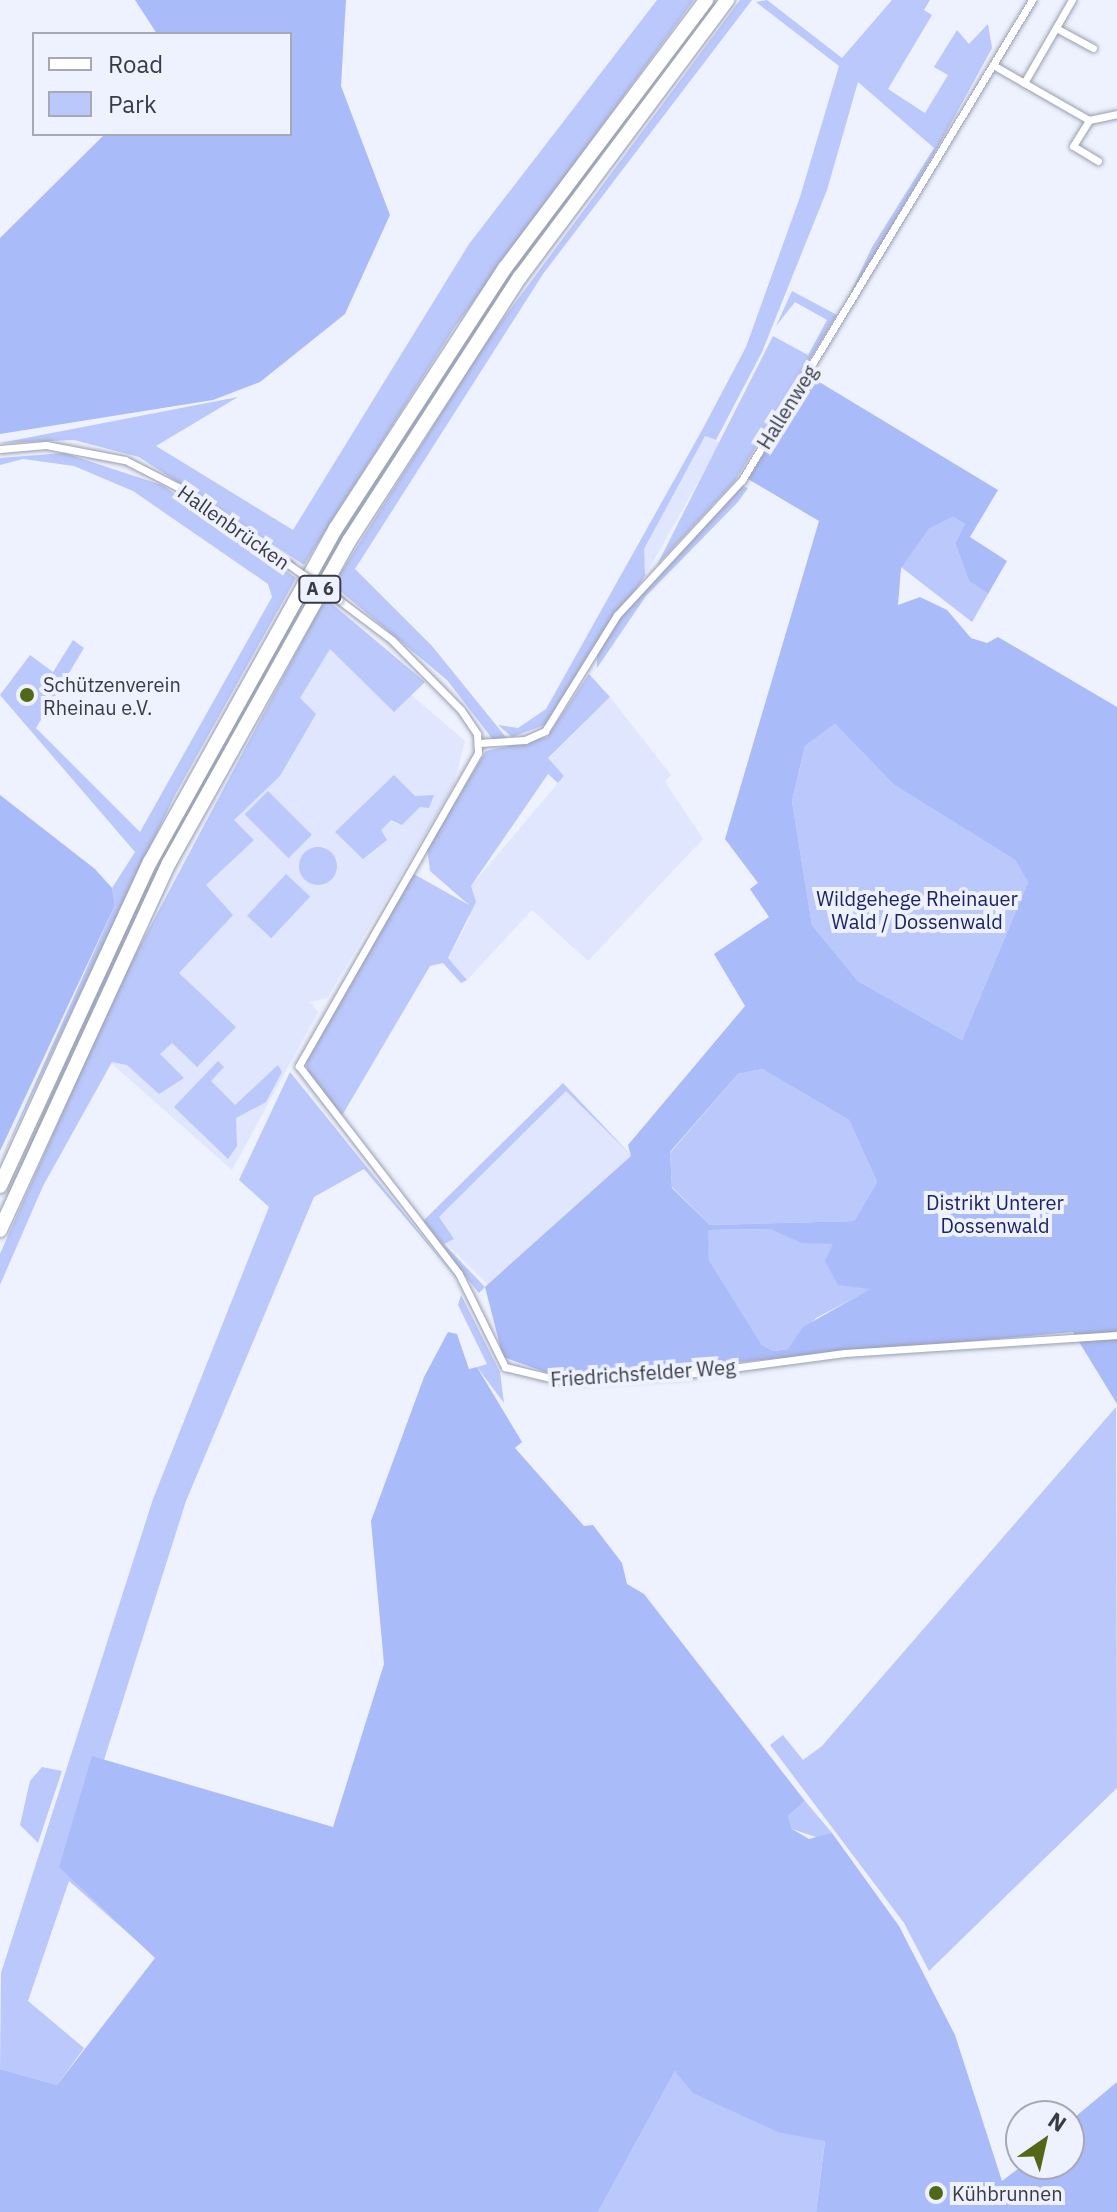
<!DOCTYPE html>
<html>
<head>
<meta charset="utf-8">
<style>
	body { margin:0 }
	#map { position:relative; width:1117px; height:2212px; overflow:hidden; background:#eef2ff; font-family:"IBM Plex Sans",sans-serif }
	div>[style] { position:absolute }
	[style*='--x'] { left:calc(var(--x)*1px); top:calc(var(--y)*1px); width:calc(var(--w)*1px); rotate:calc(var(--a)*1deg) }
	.built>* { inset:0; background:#e0e6fe; transform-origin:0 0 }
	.green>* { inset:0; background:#bac8fb; transform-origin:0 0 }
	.round { border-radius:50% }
	.forest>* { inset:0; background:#aabbfa }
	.roads { filter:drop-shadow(0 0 2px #999ead) drop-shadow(0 0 2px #999ead) }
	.street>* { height:7px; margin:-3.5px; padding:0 3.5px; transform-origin:3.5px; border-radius:3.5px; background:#fff }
	.highway>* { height:14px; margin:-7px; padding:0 7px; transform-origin:7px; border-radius:7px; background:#fff }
	.bridges { filter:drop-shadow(0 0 2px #999ead) drop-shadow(0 0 2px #999ead) }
	.street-bridge>* { height:7px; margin:-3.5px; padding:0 3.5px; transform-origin:3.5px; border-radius:3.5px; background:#fff }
	.dots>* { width:22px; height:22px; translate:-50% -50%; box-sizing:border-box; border:4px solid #eef2ff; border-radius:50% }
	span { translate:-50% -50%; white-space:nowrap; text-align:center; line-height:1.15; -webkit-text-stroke:8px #eef2ff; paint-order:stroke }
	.shield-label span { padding:2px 6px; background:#eef2ff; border:2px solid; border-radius:6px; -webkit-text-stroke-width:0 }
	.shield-label { font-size:18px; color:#3b3c43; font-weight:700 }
	.street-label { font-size:20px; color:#3b3c43 }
	.poi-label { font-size:20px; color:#3b3c43 }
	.left { translate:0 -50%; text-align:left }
	.park-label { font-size:20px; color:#1c2269 }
	.legend { position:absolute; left:32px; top:32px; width:260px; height:104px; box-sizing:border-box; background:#eef2ff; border:2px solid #a6a9b4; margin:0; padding:10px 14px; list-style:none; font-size:24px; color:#3b3c43 }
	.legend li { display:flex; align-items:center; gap:16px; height:40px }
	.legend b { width:40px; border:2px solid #a6a9b4 }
	.north { position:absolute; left:1005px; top:2100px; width:80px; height:80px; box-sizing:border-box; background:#eef2ff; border:2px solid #a6a9b4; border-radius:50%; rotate:34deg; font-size:22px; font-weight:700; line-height:32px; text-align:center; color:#3b3c43 }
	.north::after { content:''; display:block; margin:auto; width:28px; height:36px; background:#536814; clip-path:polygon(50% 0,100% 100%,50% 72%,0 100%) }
</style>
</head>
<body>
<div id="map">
	<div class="built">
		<div style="clip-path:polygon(705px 435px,720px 443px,645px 576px,643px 549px)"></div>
		<div style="clip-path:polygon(331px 626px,465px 741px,453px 787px,327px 998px,310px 1002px,318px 1012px,232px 1170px,111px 1063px)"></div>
		<div style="clip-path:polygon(610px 697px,671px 775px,665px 782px,703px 839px,588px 961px,532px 910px,467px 980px,448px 959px,470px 918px,471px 886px,564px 776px,548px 759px)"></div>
		<div style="left:566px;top:1090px;width:93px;height:193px;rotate:45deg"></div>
	</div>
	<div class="green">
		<div style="clip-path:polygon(657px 0,694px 0,454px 328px,304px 565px,139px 457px,74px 440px,0 443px,238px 397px,156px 446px,293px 530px,469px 244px)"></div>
		<div style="clip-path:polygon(740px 0,752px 0,543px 274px,355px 569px,432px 646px,509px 741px,494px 741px,447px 680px,333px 585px,486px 342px)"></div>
		<div style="clip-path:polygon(767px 0,842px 58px,892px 0,930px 0,924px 10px,932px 15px,888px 89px,925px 113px,948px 75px,934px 67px,957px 30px,969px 44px,988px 24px,992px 48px,938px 147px,840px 315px,872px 247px,934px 148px,858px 82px,827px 190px,762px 352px,716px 440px,705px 436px,644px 549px,645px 576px,547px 724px,512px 737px,498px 725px,518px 728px,546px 709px,701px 432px,746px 347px,800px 197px,839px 66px,756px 2px)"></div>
		<div style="clip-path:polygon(682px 42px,488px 313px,303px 606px,150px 887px,0 1213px,121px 934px,314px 576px,482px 312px)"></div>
		<div style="clip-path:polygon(792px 291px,837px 315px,735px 481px,657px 565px,773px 336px,808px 355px,827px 320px,795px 302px,776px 326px)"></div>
		<div style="clip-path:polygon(64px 453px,162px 485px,296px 578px,175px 795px,0 1162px,115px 905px,112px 888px,135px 852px,0 695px,30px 655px,53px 672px,73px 640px,84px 648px,36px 728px,140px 832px,272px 597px,268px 584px,133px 491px,74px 466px,23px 459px,0 465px,0 458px)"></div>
		<div style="clip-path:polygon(742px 486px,748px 488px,738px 502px,646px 596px,597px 668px,597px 655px,626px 609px)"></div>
		<div style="clip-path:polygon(953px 517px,965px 524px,955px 543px,969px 581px,988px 594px,972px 622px,901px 567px,929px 529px)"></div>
		<div style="clip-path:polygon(325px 598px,425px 682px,394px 712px,330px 649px,300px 698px,316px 714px,280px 776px,234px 820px,254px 840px,206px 885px,233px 915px,179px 973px,236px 1027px,197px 1067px,172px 1043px,160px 1054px,184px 1078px,159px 1094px,127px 1065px,112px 1062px,43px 1186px,0 1285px,0 1254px,117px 989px)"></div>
		<div style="clip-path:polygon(589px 674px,610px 697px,548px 758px,564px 776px,558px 783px,548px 774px,471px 886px,476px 902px,448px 958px,467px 980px,461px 983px,443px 963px,430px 966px,340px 1119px,308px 1076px,306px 1059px,412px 873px,469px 905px,430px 871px,427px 848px,486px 751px,547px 737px)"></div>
		<div style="clip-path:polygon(835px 724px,894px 785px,1015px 860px,1028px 882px,962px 1040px,858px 981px,812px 925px,792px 801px,805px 746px)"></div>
		<div style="clip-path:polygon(394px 775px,415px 796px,434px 795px,429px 808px,420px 807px,402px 825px,391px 820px,381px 830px,387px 840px,363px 859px,335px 832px)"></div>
		<div style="left:268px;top:791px;width:62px;height:33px;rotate:45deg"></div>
		<div class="round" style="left:299px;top:847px;width:38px;height:38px"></div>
		<div style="left:286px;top:874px;width:33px;height:57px;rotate:43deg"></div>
		<div style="clip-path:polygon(218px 1061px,224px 1067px,211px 1081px,235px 1105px,278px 1065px,282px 1072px,266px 1102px,236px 1118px,237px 1146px,228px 1159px,174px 1107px)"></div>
		<div style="clip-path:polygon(762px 1069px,849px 1120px,877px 1182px,854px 1221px,710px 1225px,672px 1187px,670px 1153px,738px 1074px)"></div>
		<div style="clip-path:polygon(290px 1072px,458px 1280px,364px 1169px,314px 1197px,186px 1501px,104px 1760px,92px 1757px,155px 1957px,69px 1881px,28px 2001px,84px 2048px,57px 2085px,0 2069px,1px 1973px,153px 1499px,269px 1207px,239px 1180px)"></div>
		<div style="clip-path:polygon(563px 1083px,631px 1155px,566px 1091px,439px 1217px,454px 1239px,444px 1244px,485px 1287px,479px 1293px,421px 1223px)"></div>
		<div style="clip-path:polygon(770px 1229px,833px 1244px,871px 1289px,816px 1318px,788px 1349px,774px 1351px,762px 1345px,709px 1260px,707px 1230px)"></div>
		<div style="clip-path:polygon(461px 1295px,500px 1372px,504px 1403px,477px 1367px,487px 1364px,458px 1305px)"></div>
		<div style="clip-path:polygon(1116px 1407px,1117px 1788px,929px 1971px,904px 1923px,770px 1745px,783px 1735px,803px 1760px,822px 1746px)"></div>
		<div style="clip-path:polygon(42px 1767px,62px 1771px,38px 1843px,20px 1825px,30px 1781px)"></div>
		<div style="clip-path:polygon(805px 1801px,832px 1833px,825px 1840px,792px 1829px,788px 1816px)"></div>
		<div style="clip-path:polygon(675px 2071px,780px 2133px,825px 2140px,816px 2212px,598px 2212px)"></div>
	</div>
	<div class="forest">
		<div style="clip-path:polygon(135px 0,346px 0,341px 86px,390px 215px,345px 314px,260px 382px,213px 400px,0 434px,0 238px,105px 134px,290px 134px,290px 34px,157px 34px)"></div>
		<div style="clip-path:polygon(evenodd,811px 377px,998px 490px,970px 537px,1007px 561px,988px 594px,969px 581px,955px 543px,965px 524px,953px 517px,929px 529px,901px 568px,898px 605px,920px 597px,947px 610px,971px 638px,987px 643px,998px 637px,1117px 707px,1117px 1404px,1073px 1332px,562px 1378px,503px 1357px,485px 1287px,631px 1156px,628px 1145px,745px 1006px,714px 954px,769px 917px,750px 889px,758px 883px,725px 839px,819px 521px,748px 479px,811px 377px,835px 724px,894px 785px,1015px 860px,1028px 882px,962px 1040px,858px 981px,812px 925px,792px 801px,805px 746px,835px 724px,811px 377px,762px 1069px,849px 1120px,877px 1182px,854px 1221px,710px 1225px,672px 1188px,670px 1152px,738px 1074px,762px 1069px,811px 377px,770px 1229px,802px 1243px,833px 1244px,825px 1261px,838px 1285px,870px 1289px,803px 1327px,788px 1349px,774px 1351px,762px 1345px,709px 1260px,708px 1230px,770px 1229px)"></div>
		<div style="clip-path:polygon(0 795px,95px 869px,112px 888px,115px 905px,0 1151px)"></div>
		<div style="clip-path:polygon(448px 1332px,457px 1334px,469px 1369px,477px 1367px,522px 1442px,515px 1448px,584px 1526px,593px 1525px,622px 1563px,627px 1584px,644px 1594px,805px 1801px,788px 1816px,792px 1829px,809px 1839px,832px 1833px,899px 1926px,955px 2035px,1002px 2181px,1024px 2164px,1069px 2164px,1069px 2122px,1117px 2082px,1117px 2212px,816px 2212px,825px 2141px,780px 2133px,693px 2093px,675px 2071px,598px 2212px,0 2212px,0 2069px,57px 2085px,155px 1958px,59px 1867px,92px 1756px,333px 1827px,384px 1664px,371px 1521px,424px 1377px)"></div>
	</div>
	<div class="roads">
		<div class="street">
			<div style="--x:1056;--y:28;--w:42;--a:28.4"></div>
			<div style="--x:993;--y:65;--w:111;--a:29.8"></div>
			<div style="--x:1024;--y:83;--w:96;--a:-60"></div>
			<div style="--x:1098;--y:161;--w:29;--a:-149"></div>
			<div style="--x:1073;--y:146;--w:31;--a:-58"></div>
			<div style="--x:1089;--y:120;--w:29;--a:-12"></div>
			<div style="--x:0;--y:449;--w:46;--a:-5"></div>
			<div style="--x:46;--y:445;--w:80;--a:10.8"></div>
			<div style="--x:125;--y:460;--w:59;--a:27"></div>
			<div style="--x:178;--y:487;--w:134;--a:35"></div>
			<div style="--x:339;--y:600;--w:66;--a:37"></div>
			<div style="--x:392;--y:640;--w:98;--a:45.4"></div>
			<div style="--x:461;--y:710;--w:29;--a:56"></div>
			<div style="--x:477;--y:734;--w:19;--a:87"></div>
			<div style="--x:478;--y:753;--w:361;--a:119.8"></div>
			<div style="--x:299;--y:1066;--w:262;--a:52.4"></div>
			<div style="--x:459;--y:1274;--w:104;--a:63.7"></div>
			<div style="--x:505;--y:1367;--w:60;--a:13.6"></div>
			<div style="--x:563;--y:1381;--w:124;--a:-3.2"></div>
			<div style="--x:687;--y:1374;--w:159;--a:-7.6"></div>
			<div style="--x:845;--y:1353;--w:273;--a:-3.8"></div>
			<div style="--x:479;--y:743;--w:46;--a:-3.7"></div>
			<div style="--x:525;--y:740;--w:22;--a:-24"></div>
			<div style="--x:545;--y:731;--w:137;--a:-58.2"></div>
			<div style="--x:617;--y:615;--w:184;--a:-47.2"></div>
			<div style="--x:742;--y:480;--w:561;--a:-58.86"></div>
		</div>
		<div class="highway">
			<div style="--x:0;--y:1186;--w:357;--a:-65.2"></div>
			<div style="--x:150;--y:862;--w:382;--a:-60.9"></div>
			<div style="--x:336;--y:528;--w:310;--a:-57"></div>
			<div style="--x:505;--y:268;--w:335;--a:-53.1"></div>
			<div style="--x:0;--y:1230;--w:404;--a:-65.3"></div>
			<div style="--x:169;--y:863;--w:369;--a:-60.8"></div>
			<div style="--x:349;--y:541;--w:315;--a:-57.1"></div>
			<div style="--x:520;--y:277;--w:346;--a:-53.2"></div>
		</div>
	</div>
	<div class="bridges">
		<div class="street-bridge">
			<div style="--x:288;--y:564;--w:62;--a:35.2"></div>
		</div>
	</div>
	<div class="dots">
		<div style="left:27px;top:695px;background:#536814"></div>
		<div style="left:936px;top:2193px;background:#536814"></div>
	</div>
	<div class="shield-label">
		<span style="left:320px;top:589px">A 6</span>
	</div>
	<div class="street-label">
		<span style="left:787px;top:407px;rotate:-58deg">Hallenweg</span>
		<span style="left:234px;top:527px;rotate:35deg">Hallenbrücken</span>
		<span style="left:643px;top:1373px;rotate:-4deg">Friedrichsfelder Weg</span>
	</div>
	<div class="poi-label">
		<span class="left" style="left:43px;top:696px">Schützenverein<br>Rheinau e.V.</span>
		<span class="left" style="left:952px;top:2193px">Kühbrunnen</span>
	</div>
	<div class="park-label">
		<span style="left:917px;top:910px">Wildgehege Rheinauer<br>Wald / Dossenwald</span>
		<span style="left:995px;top:1214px">Distrikt Unterer<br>Dossenwald</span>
	</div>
	<ul class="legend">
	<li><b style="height:10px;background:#fff"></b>Road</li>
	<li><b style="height:22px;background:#bac8fb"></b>Park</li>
	</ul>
	<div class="north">N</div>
</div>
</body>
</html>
